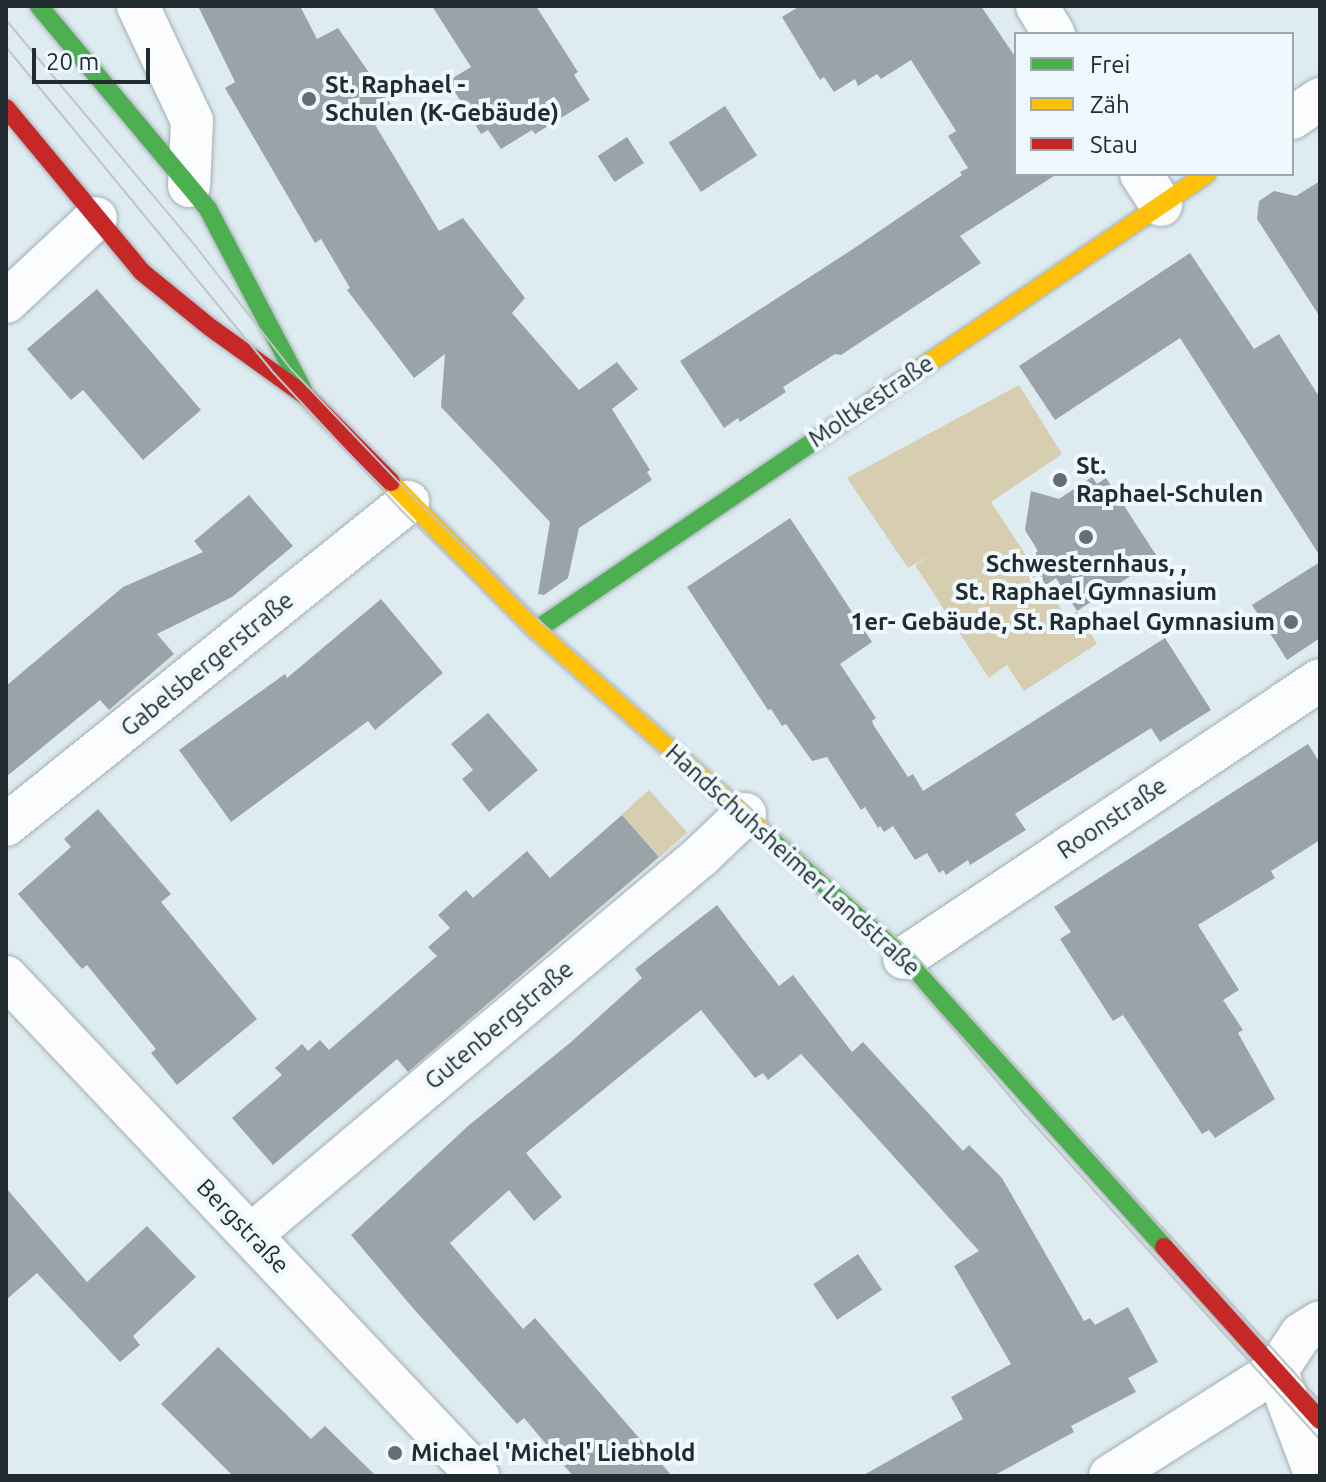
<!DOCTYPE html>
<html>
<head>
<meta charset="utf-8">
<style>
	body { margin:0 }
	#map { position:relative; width:1326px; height:1482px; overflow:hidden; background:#deecf1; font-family:Ubuntu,sans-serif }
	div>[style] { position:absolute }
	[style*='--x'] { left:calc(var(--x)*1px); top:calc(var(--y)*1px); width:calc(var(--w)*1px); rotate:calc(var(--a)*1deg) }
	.green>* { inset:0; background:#d7cdb1; transform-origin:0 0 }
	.building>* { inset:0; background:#9aa4a8; transform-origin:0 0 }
	.roads { filter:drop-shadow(0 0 2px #a3aeb2) drop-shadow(0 0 2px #a3aeb2) }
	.street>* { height:42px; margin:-21px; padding:0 21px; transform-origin:21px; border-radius:21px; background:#fafcfd }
	.fast>* { height:18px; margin:-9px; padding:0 9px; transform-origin:9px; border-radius:9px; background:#4caf50 }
	.slow>* { height:18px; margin:-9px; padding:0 9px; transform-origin:9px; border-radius:9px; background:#ffc107 }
	.jam>* { height:18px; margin:-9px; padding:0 9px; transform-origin:9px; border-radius:9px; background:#c62828 }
	.tram>* { height:2px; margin:-1px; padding:0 1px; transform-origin:1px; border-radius:1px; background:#c1c5c6 }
	.dots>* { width:22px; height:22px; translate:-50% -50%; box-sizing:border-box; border:4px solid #eff9fd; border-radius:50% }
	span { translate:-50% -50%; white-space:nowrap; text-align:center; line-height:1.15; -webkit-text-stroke:8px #eff9fd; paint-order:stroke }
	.poi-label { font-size:24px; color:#222c30; font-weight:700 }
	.left { translate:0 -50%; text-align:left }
	.right { translate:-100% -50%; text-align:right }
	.street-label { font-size:24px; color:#222c30 }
	.frame { position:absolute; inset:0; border:8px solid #222c30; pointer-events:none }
	.legend { position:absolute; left:1014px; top:32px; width:280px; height:144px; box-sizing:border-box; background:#eff9fd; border:2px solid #9da7ab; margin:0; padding:10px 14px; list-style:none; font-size:24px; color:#222c30 }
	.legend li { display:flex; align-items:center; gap:16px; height:40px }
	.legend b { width:40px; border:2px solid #9da7ab }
	.scale { position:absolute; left:32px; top:48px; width:118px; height:36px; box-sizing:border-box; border:4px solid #222c30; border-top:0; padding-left:10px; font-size:24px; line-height:28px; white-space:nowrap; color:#222c30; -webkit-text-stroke:6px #eff9fd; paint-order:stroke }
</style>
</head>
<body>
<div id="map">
	<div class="green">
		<div style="clip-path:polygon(1019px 385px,1062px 454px,991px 502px,1067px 618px,1077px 611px,1097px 644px,1024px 691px,1007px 665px,989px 678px,915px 565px,937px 551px,908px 568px,847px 478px)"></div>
		<div style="left:649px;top:790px;width:57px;height:37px;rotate:48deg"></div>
	</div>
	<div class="building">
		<div style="clip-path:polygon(198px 6px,300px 6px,317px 39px,338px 28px,395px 110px,374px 123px,439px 231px,463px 218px,525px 298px,512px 313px,579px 390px,617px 362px,638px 389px,612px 409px,650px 470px,647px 472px,652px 480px,579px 528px,568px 578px,544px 595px,538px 594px,550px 522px,441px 407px,445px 354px,414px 378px,347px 290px,350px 288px,321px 239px,315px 243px,225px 88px,235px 82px)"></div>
		<div style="clip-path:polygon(432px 6px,536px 6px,578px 72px,574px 75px,590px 100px,535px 134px,532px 130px,501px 149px,488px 130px,481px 134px,448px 81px,471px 67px)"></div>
		<div style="clip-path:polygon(800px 6px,981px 6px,1016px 58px,1016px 174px,1057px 174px,960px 236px,981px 263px,841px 355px,835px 354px,783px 387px,786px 392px,740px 422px,738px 418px,724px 428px,680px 361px,853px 249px,962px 175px,960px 172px,968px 168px,948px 136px,956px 131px,911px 60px,881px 79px,877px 74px,858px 86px,855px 79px,834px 92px,824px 77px,820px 80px,782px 17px)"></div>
		<div style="left:725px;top:106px;width:59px;height:67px;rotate:57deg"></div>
		<div style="left:627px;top:137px;width:31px;height:35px;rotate:57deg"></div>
		<div style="clip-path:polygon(1320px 181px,1320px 317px,1257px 219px,1259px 201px,1274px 191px,1296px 196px)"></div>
		<div style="clip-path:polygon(1190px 253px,1254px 349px,1279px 334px,1320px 398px,1320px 556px,1180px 338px,1055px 420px,1019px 366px)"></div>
		<div style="clip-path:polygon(97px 289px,201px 410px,143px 460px,83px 390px,71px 400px,27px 349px)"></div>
		<div style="clip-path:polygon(1092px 477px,1097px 484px,1106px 478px,1158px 558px,1077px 611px,1056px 578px,1046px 585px,1028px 557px,1038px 551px,1025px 530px,1031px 491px,1059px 499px)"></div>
		<div style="clip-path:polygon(249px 495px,293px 546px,232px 597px,157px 634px,174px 654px,109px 710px,100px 700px,6px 777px,6px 686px,123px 587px,203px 552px,194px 541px)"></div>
		<div style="clip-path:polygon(790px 518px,872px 642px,840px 664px,876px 718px,872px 721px,874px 726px,908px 777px,913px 774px,923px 791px,1165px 638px,1211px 710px,1160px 742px,1151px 728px,1015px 814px,1026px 830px,970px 865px,968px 860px,946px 875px,943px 870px,939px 873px,927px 853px,915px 860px,893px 826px,884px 832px,880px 826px,878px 828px,865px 807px,861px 810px,827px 757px,812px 761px,786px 724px,782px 726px,771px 709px,768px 710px,687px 587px)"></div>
		<div style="clip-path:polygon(1320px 562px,1320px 638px,1287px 660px,1252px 605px)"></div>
		<div style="clip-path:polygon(381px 599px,443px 673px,375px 730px,368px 721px,231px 822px,179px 750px,285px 674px,287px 678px)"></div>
		<div style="clip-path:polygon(488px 713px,538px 770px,489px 812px,462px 779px,473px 770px,451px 744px)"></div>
		<div style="clip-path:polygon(1308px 744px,1320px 763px,1320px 840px,1271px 871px,1275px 878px,1198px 925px,1239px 990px,1223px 1000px,1243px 1030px,1238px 1033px,1275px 1099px,1215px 1138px,1209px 1130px,1202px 1134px,1123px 1015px,1113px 1021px,1060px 939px,1071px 932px,1054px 907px)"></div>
		<div style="clip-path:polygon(98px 809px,171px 894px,161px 902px,257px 1019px,177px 1085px,151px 1053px,156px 1049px,87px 965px,82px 969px,18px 894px,71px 847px,64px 839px)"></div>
		<div style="clip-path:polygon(622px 815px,659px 857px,408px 1072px,397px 1059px,273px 1165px,232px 1118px,282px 1075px,275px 1068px,302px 1044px,308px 1051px,320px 1040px,329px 1050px,437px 956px,428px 947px,450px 928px,438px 915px,466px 890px,473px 898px,527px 851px,550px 878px)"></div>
		<div style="clip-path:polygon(717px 905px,779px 986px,793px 975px,852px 1052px,863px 1042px,963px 1151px,969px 1145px,1002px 1178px,1084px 1321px,1090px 1318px,1095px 1325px,1128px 1307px,1158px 1362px,1128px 1378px,1136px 1392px,1071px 1426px,1074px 1432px,993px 1476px,862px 1476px,963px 1419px,951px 1397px,1011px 1364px,954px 1266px,979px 1251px,801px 1054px,768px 1080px,763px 1073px,755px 1078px,701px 1010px,526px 1153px,562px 1197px,534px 1221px,509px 1190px,450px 1243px,523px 1329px,535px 1318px,672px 1476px,573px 1476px,524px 1418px,517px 1424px,412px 1307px,351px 1235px,468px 1126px,571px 1042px,642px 978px,635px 969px)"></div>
		<div style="clip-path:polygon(6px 1188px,87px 1282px,147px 1226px,196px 1277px,133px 1336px,140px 1345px,120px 1362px,37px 1273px,6px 1300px)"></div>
		<div style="left:858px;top:1254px;width:43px;height:54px;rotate:56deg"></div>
		<div style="clip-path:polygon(218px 1347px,311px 1439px,325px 1426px,376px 1476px,233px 1476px,161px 1404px)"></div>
	</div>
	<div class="roads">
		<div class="street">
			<div style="--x:138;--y:6;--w:127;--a:64.8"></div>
			<div style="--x:192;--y:121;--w:65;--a:92.6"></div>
			<div style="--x:1037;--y:6;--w:33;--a:59"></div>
			<div style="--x:1292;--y:118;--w:34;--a:-34"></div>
			<div style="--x:1141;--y:174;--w:37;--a:57"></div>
			<div style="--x:6;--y:302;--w:123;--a:-43"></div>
			<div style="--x:6;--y:825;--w:516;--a:-38.78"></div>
			<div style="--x:904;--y:958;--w:500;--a:-33.75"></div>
			<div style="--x:6;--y:977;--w:687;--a:46.59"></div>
			<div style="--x:252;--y:1234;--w:587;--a:-40.09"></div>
			<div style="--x:701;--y:856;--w:61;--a:-43.7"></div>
			<div style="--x:1278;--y:1375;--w:108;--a:69.4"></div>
			<div style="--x:1110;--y:1476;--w:198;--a:-32.4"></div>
			<div style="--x:1277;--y:1370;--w:43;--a:-56.3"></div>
			<div style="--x:1301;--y:1334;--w:22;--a:-32"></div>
		</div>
		<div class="fast">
			<div style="--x:39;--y:6;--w:264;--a:50.2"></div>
			<div style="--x:208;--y:209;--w:204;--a:62.3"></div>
			<div style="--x:536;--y:630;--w:409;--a:-34.2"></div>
			<div style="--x:768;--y:836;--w:183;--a:41.9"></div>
			<div style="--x:904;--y:958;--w:389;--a:48"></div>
		</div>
		<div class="slow">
			<div style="--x:874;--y:400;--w:402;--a:-34.2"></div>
			<div style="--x:391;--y:482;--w:207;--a:45.6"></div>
			<div style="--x:536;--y:630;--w:310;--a:41.6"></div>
		</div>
		<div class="jam">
			<div style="--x:6;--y:108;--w:213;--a:50.3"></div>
			<div style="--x:142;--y:272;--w:89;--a:39.1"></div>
			<div style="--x:211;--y:328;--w:117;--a:35.6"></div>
			<div style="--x:306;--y:396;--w:121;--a:45.3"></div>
			<div style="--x:1164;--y:1247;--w:233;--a:48"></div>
		</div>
	</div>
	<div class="tram">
		<div style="--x:6;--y:20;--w:297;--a:50"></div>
		<div style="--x:197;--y:248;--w:153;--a:52.2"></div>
		<div style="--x:291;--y:369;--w:177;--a:46.4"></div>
		<div style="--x:413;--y:497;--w:180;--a:44.3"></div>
		<div style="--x:542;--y:623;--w:495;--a:41.6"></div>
		<div style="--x:912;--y:952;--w:607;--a:47.74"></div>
		<div style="--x:6;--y:47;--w:418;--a:50.6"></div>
		<div style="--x:271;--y:370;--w:190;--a:47.1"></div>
		<div style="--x:400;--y:509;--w:184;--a:44.6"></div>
		<div style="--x:531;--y:638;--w:491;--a:41.6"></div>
		<div style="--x:898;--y:964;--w:195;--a:49.8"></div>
		<div style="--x:1024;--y:1113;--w:440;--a:47.8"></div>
	</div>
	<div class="dots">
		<div style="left:309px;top:99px;background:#646f74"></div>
		<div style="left:1060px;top:480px;background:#646f74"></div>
		<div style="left:1086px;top:537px;background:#646f74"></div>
		<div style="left:1291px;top:622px;background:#646f74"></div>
		<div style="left:395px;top:1453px;background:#646f74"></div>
	</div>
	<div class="poi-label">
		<span class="left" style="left:325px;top:99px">St. Raphael -<br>Schulen (K-Gebäude)</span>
		<span class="left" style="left:1076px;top:480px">St.<br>Raphael-Schulen</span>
		<span style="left:1086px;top:578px">Schwesternhaus, ,<br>St. Raphael Gymnasium</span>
		<span class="right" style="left:1275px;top:622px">1er- Gebäude, St. Raphael Gymnasium</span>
		<span class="left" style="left:411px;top:1453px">Michael 'Michel' Liebhold</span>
	</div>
	<div class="street-label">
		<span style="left:871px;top:401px;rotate:-34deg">Moltkestraße</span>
		<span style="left:207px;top:664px;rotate:-39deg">Gabelsbergerstraße</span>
		<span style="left:1112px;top:818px;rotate:-34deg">Roonstraße</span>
		<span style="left:793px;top:860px;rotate:42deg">Handschuhsheimer Landstraße</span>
		<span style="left:499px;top:1025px;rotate:-40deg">Gutenbergstraße</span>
		<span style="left:243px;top:1226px;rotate:46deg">Bergstraße</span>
	</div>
	<div class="frame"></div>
	<ul class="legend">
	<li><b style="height:10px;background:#4caf50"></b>Frei</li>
	<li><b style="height:10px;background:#ffc107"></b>Zäh</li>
	<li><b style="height:10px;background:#c62828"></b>Stau</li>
	</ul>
	<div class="scale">20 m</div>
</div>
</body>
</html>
